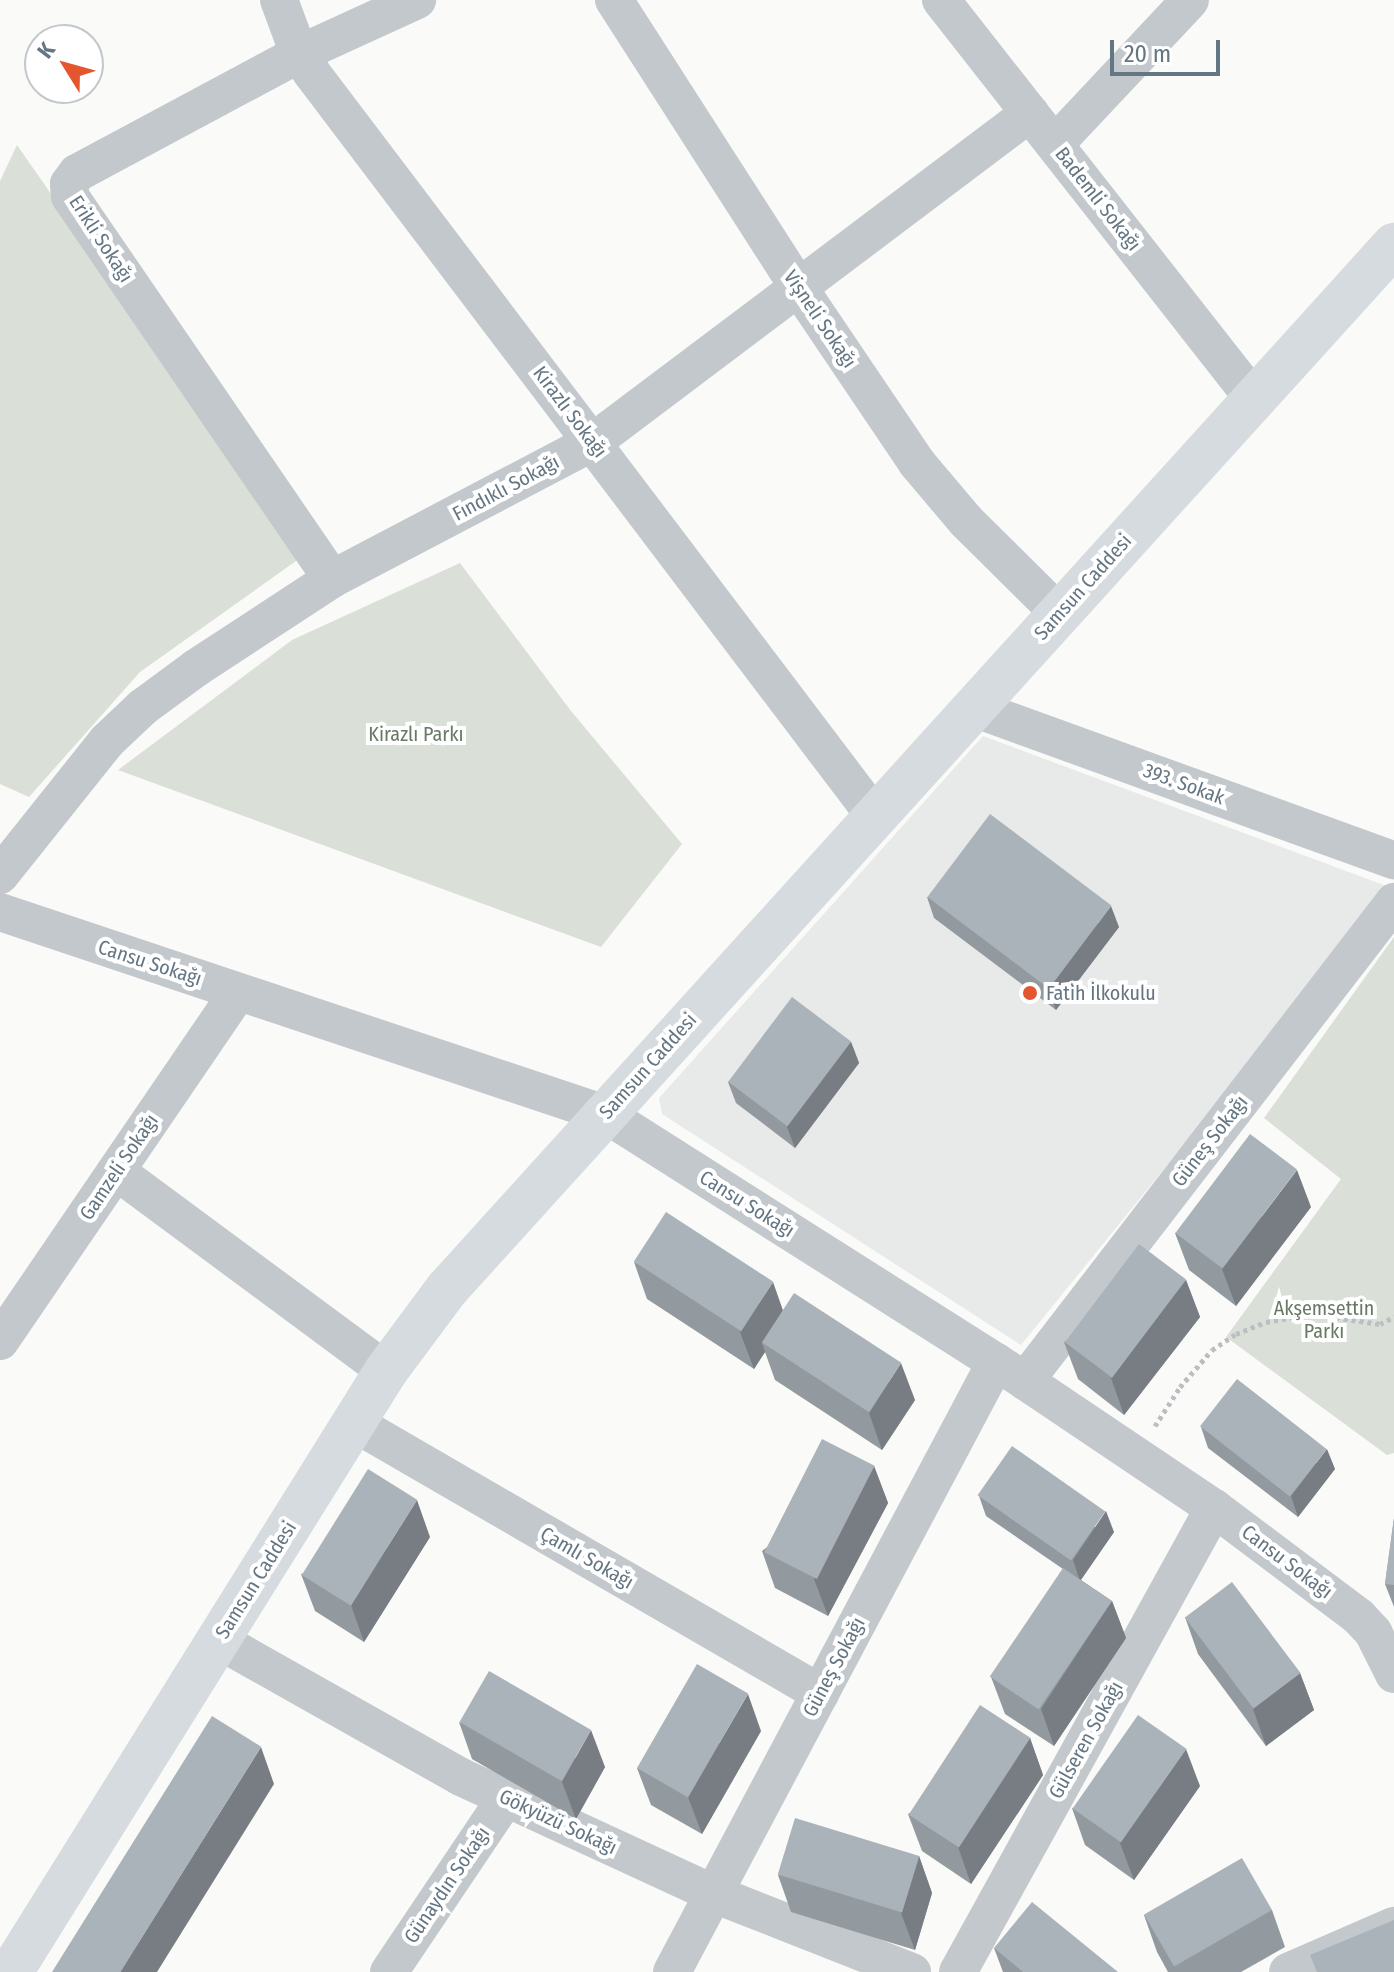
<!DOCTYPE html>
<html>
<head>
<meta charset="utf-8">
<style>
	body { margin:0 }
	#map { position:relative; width:1394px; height:1972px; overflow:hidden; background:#fafaf8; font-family:"Fira Sans Condensed",sans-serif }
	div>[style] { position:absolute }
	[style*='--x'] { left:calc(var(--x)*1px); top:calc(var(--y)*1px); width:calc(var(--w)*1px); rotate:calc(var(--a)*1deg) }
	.built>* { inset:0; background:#e8e9e9 }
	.green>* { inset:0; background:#dadfd7 }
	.path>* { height:5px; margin-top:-2.5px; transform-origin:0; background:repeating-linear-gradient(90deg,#bbbfc2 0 4px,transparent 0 8px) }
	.street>* { height:38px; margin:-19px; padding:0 19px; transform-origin:19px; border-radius:19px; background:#c3c8cc }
	.secondary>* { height:44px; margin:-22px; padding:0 22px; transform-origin:22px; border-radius:22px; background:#d6dbdf }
	.wall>* { inset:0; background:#929a9f }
	.shaded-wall>* { inset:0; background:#777d82 }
	.building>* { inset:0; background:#aab3b9; transform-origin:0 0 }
	.dots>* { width:22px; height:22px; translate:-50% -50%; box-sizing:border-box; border:4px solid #fff; border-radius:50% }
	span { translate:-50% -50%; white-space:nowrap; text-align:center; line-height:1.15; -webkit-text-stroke:8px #fff; paint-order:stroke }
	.street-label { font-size:20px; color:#657683 }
	.park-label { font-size:20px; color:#687a64 }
	.poi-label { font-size:20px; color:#657683 }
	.left { translate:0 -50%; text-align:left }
	.north { position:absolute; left:24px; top:24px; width:80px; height:80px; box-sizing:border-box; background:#fff; border:2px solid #c1c8cd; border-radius:50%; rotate:307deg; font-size:22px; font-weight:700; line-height:32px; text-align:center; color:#657683 }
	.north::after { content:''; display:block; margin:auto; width:28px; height:36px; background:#e4572e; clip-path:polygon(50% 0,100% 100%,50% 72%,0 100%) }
	.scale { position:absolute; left:1110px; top:40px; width:110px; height:36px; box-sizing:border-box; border:4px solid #657683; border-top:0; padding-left:10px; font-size:24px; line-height:28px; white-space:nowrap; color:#657683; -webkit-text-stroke:6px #fff; paint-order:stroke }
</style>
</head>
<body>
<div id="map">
	<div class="built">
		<div style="clip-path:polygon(983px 736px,1392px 888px,1021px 1345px,662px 1114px,659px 1098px)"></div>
	</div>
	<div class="green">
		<div style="clip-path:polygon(17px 145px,303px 556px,140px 672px,29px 797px,0 784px,0 181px)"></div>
		<div style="clip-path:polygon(460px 563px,571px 711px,682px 844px,601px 947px,118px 770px,292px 640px)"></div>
		<div style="clip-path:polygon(1394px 937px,1394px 1453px,1387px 1455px,1226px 1337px,1341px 1179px,1264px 1118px)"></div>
	</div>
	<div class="path">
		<div style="--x:1155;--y:1426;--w:46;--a:-57.3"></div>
		<div style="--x:1180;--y:1387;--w:49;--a:-49.1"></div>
		<div style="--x:1212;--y:1350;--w:29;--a:-34"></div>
		<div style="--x:1236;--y:1334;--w:32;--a:-22"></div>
		<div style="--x:1266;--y:1322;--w:47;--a:-9.9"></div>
		<div style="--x:1312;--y:1314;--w:69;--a:8.4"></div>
		<div style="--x:1380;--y:1324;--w:16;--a:-27"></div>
	</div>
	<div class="street">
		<div style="--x:279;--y:0;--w:58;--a:69.7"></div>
		<div style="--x:299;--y:54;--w:22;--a:56"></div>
		<div style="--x:311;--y:72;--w:934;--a:52.84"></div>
		<div style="--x:614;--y:0;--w:342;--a:57.3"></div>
		<div style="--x:799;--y:288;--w:211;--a:56"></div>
		<div style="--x:917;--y:463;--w:76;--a:49.8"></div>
		<div style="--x:966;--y:521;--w:131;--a:44.7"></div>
		<div style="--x:941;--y:0;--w:507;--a:51.89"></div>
		<div style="--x:1055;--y:144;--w:197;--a:-46.8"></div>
		<div style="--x:332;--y:579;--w:464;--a:-124.4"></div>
		<div style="--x:70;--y:196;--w:12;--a:-95"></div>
		<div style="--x:69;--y:184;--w:14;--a:-54"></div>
		<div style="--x:77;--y:173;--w:252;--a:-28.2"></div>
		<div style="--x:299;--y:54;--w:130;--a:-24.6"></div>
		<div style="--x:973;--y:708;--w:448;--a:19.9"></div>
		<div style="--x:0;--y:875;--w:171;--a:-51.4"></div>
		<div style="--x:107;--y:741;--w:50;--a:-43.4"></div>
		<div style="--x:143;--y:707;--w:66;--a:-36.3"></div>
		<div style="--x:196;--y:668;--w:163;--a:-33.2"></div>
		<div style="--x:332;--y:579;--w:295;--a:-27.7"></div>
		<div style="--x:593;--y:442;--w:547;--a:-36.97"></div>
		<div style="--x:0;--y:912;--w:638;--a:18.46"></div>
		<div style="--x:605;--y:1114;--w:498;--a:32.4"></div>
		<div style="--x:1025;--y:1381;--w:228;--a:33.9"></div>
		<div style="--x:1214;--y:1508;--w:181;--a:36.9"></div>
		<div style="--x:1359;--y:1617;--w:21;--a:47"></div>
		<div style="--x:1373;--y:1632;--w:47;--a:63.4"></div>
		<div style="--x:116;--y:1171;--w:336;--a:36.5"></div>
		<div style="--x:0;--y:1341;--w:422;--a:-55.7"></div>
		<div style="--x:1025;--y:1381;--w:605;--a:-52.39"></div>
		<div style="--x:354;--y:1423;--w:539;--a:30.09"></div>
		<div style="--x:218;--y:1640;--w:279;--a:29.4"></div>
		<div style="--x:461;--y:1777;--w:279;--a:24.8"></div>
		<div style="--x:714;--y:1894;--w:213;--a:21.5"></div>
		<div style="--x:389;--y:1972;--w:210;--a:-56.1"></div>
		<div style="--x:672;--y:1972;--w:691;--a:-62.03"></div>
		<div style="--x:958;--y:1972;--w:530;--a:-61.11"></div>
		<div style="--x:1288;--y:1972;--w:116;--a:-23.5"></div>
	</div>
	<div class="secondary">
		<div style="--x:11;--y:1972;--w:708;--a:-58.04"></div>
		<div style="--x:386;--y:1371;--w:102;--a:-53.4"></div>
		<div style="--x:447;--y:1289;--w:1410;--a:-47.79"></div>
	</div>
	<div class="wall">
		<div style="clip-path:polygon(927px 897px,1119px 927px,1056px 1010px,934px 918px)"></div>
		<div style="clip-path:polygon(851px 1042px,859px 1063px,795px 1148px,736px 1103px,728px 1082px)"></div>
		<div style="clip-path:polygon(1311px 1207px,1236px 1306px,1189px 1270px,1175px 1233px)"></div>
		<div style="clip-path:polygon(634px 1262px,783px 1311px,915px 1400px,882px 1450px,775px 1380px,765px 1352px,754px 1369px,647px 1299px)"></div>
		<div style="clip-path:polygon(1186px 1280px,1200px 1317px,1124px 1415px,1078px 1379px,1064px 1342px)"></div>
		<div style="clip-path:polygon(1201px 1427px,1335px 1469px,1298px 1517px,1208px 1448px)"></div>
		<div style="clip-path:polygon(874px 1466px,888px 1503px,828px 1616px,775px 1588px,762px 1551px)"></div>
		<div style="clip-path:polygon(979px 1496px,1114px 1532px,1081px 1580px,1112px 1601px,1126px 1638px,1054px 1746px,1005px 1714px,991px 1677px,1063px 1569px,986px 1516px)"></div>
		<div style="clip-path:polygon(1394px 1518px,1394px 1607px,1385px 1584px)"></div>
		<div style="clip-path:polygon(430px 1537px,364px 1642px,315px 1611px,301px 1574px)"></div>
		<div style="clip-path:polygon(1185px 1617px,1300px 1673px,1314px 1710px,1266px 1746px,1198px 1654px)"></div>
		<div style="clip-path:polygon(459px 1722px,605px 1767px,576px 1819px,472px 1759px)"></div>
		<div style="clip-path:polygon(761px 1731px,702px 1834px,651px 1805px,637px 1768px)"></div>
		<div style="clip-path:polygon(1030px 1738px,1043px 1775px,971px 1884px,922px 1851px,908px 1814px)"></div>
		<div style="clip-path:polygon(1200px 1786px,1134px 1880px,1085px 1845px,1072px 1808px)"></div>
		<div style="clip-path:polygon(919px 1856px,932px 1893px,915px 1950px,791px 1912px,778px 1875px)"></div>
		<div style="clip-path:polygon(1272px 1910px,1285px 1947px,1241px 1972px,1168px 1972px,1157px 1952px,1144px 1915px)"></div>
		<div style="clip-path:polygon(994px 1948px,1118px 1972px,1003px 1972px)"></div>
	</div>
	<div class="shaded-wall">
		<div style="clip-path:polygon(1111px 906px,1119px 927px,1056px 1010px,1049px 989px)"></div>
		<div style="clip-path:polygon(851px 1042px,859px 1063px,795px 1148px,787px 1127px)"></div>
		<div style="clip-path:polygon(1297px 1170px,1311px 1207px,1236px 1306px,1222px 1269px)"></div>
		<div style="clip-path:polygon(1186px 1280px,1200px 1317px,1124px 1415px,1111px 1378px)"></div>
		<div style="clip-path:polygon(773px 1282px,786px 1319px,762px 1343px,765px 1352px,754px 1369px,740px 1332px)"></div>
		<div style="clip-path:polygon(901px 1363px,915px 1400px,882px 1450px,869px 1413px)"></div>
		<div style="clip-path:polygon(1327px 1449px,1335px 1469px,1298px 1517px,1291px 1496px)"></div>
		<div style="clip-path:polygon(874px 1466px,888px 1503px,828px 1616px,814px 1579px)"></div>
		<div style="clip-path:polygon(417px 1500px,430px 1537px,364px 1642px,351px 1605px)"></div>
		<div style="clip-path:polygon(1106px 1511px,1114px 1532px,1080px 1581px,1073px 1560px)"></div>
		<div style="clip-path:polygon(1112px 1601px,1126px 1638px,1054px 1746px,1041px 1709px)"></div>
		<div style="clip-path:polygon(1300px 1673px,1314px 1710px,1266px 1746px,1253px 1709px)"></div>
		<div style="clip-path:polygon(748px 1694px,761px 1731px,702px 1834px,688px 1797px)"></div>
		<div style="clip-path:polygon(591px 1730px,605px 1767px,576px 1819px,562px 1782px)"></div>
		<div style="clip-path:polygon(1030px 1738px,1043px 1775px,971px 1884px,958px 1847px)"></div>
		<div style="clip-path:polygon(261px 1747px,274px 1784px,157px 1972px,120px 1972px)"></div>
		<div style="clip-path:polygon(1186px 1749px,1200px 1786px,1134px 1880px,1120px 1843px)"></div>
		<div style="clip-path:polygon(919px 1856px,932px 1893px,915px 1950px,901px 1913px)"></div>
	</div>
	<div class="building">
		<div style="left:990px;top:814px;width:152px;height:104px;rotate:37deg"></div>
		<div style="left:792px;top:997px;width:74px;height:106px;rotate:37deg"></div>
		<div style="left:1250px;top:1134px;width:59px;height:124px;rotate:37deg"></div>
		<div style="left:666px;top:1212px;width:128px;height:59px;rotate:33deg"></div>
		<div style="left:1139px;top:1244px;width:59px;height:123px;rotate:37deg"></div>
		<div style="left:794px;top:1293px;width:128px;height:59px;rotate:33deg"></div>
		<div style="left:1237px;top:1379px;width:114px;height:60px;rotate:38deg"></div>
		<div style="left:822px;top:1439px;width:59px;height:127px;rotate:27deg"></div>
		<div style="left:1012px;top:1446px;width:114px;height:60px;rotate:35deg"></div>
		<div style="left:368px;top:1469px;width:58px;height:125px;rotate:32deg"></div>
		<div style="clip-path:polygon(1394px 1518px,1394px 1585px,1385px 1584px)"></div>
		<div style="left:1063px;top:1568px;width:59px;height:131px;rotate:34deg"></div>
		<div style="left:1232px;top:1582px;width:114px;height:59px;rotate:53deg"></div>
		<div style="left:697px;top:1664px;width:59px;height:120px;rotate:30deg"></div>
		<div style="left:489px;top:1671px;width:118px;height:59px;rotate:30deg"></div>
		<div style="left:980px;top:1705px;width:60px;height:131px;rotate:33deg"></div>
		<div style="left:1138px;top:1715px;width:59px;height:114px;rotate:35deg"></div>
		<div style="left:212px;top:1716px;width:58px;height:302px;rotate:32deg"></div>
		<div style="left:795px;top:1818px;width:130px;height:59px;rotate:17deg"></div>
		<div style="left:1242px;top:1858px;width:60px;height:113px;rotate:60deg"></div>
		<div style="clip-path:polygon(1032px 1902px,1118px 1972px,1023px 1972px,994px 1948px)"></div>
		<div style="clip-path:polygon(1394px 1920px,1394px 1972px,1317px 1972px,1310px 1955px)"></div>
	</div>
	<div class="dots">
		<div style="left:1030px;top:993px;background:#e4572e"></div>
	</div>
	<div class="street-label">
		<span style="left:1098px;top:199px;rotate:52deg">Bademli Sokağı</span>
		<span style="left:101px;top:239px;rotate:57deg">Erikli Sokağı</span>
		<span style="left:820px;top:319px;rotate:56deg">Vişneli Sokağı</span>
		<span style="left:570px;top:412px;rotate:53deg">Kirazlı Sokağı</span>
		<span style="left:506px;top:488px;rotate:-28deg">Fındıklı Sokağı</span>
		<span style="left:1083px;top:587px;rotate:-48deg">Samsun Caddesi</span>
		<span style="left:1184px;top:784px;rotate:20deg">393. Sokak</span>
		<span style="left:150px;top:963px;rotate:18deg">Cansu Sokağı</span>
		<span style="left:648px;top:1066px;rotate:-48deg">Samsun Caddesi</span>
		<span style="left:1210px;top:1141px;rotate:-52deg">Güneş Sokağı</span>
		<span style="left:119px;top:1167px;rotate:-56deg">Gamzeli Sokağı</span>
		<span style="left:747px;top:1204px;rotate:32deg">Cansu Sokağı</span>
		<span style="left:587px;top:1558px;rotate:30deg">Çamlı Sokağı</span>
		<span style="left:1287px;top:1562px;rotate:37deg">Cansu Sokağı</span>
		<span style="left:256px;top:1580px;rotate:-58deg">Samsun Caddesi</span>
		<span style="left:834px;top:1667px;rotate:-62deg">Güneş Sokağı</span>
		<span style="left:1086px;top:1740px;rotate:-61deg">Gülseren Sokağı</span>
		<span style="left:558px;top:1822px;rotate:25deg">Gökyüzü Sokağı</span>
		<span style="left:447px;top:1885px;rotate:-56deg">Günaydın Sokağı</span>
	</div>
	<div class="park-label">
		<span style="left:416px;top:734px">Kirazlı Parkı</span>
		<span style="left:1324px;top:1320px">Akşemsettin<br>Parkı</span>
	</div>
	<div class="poi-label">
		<span class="left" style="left:1046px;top:993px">Fatih İlkokulu</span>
	</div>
	<div class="north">K</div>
	<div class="scale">20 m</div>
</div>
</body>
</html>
